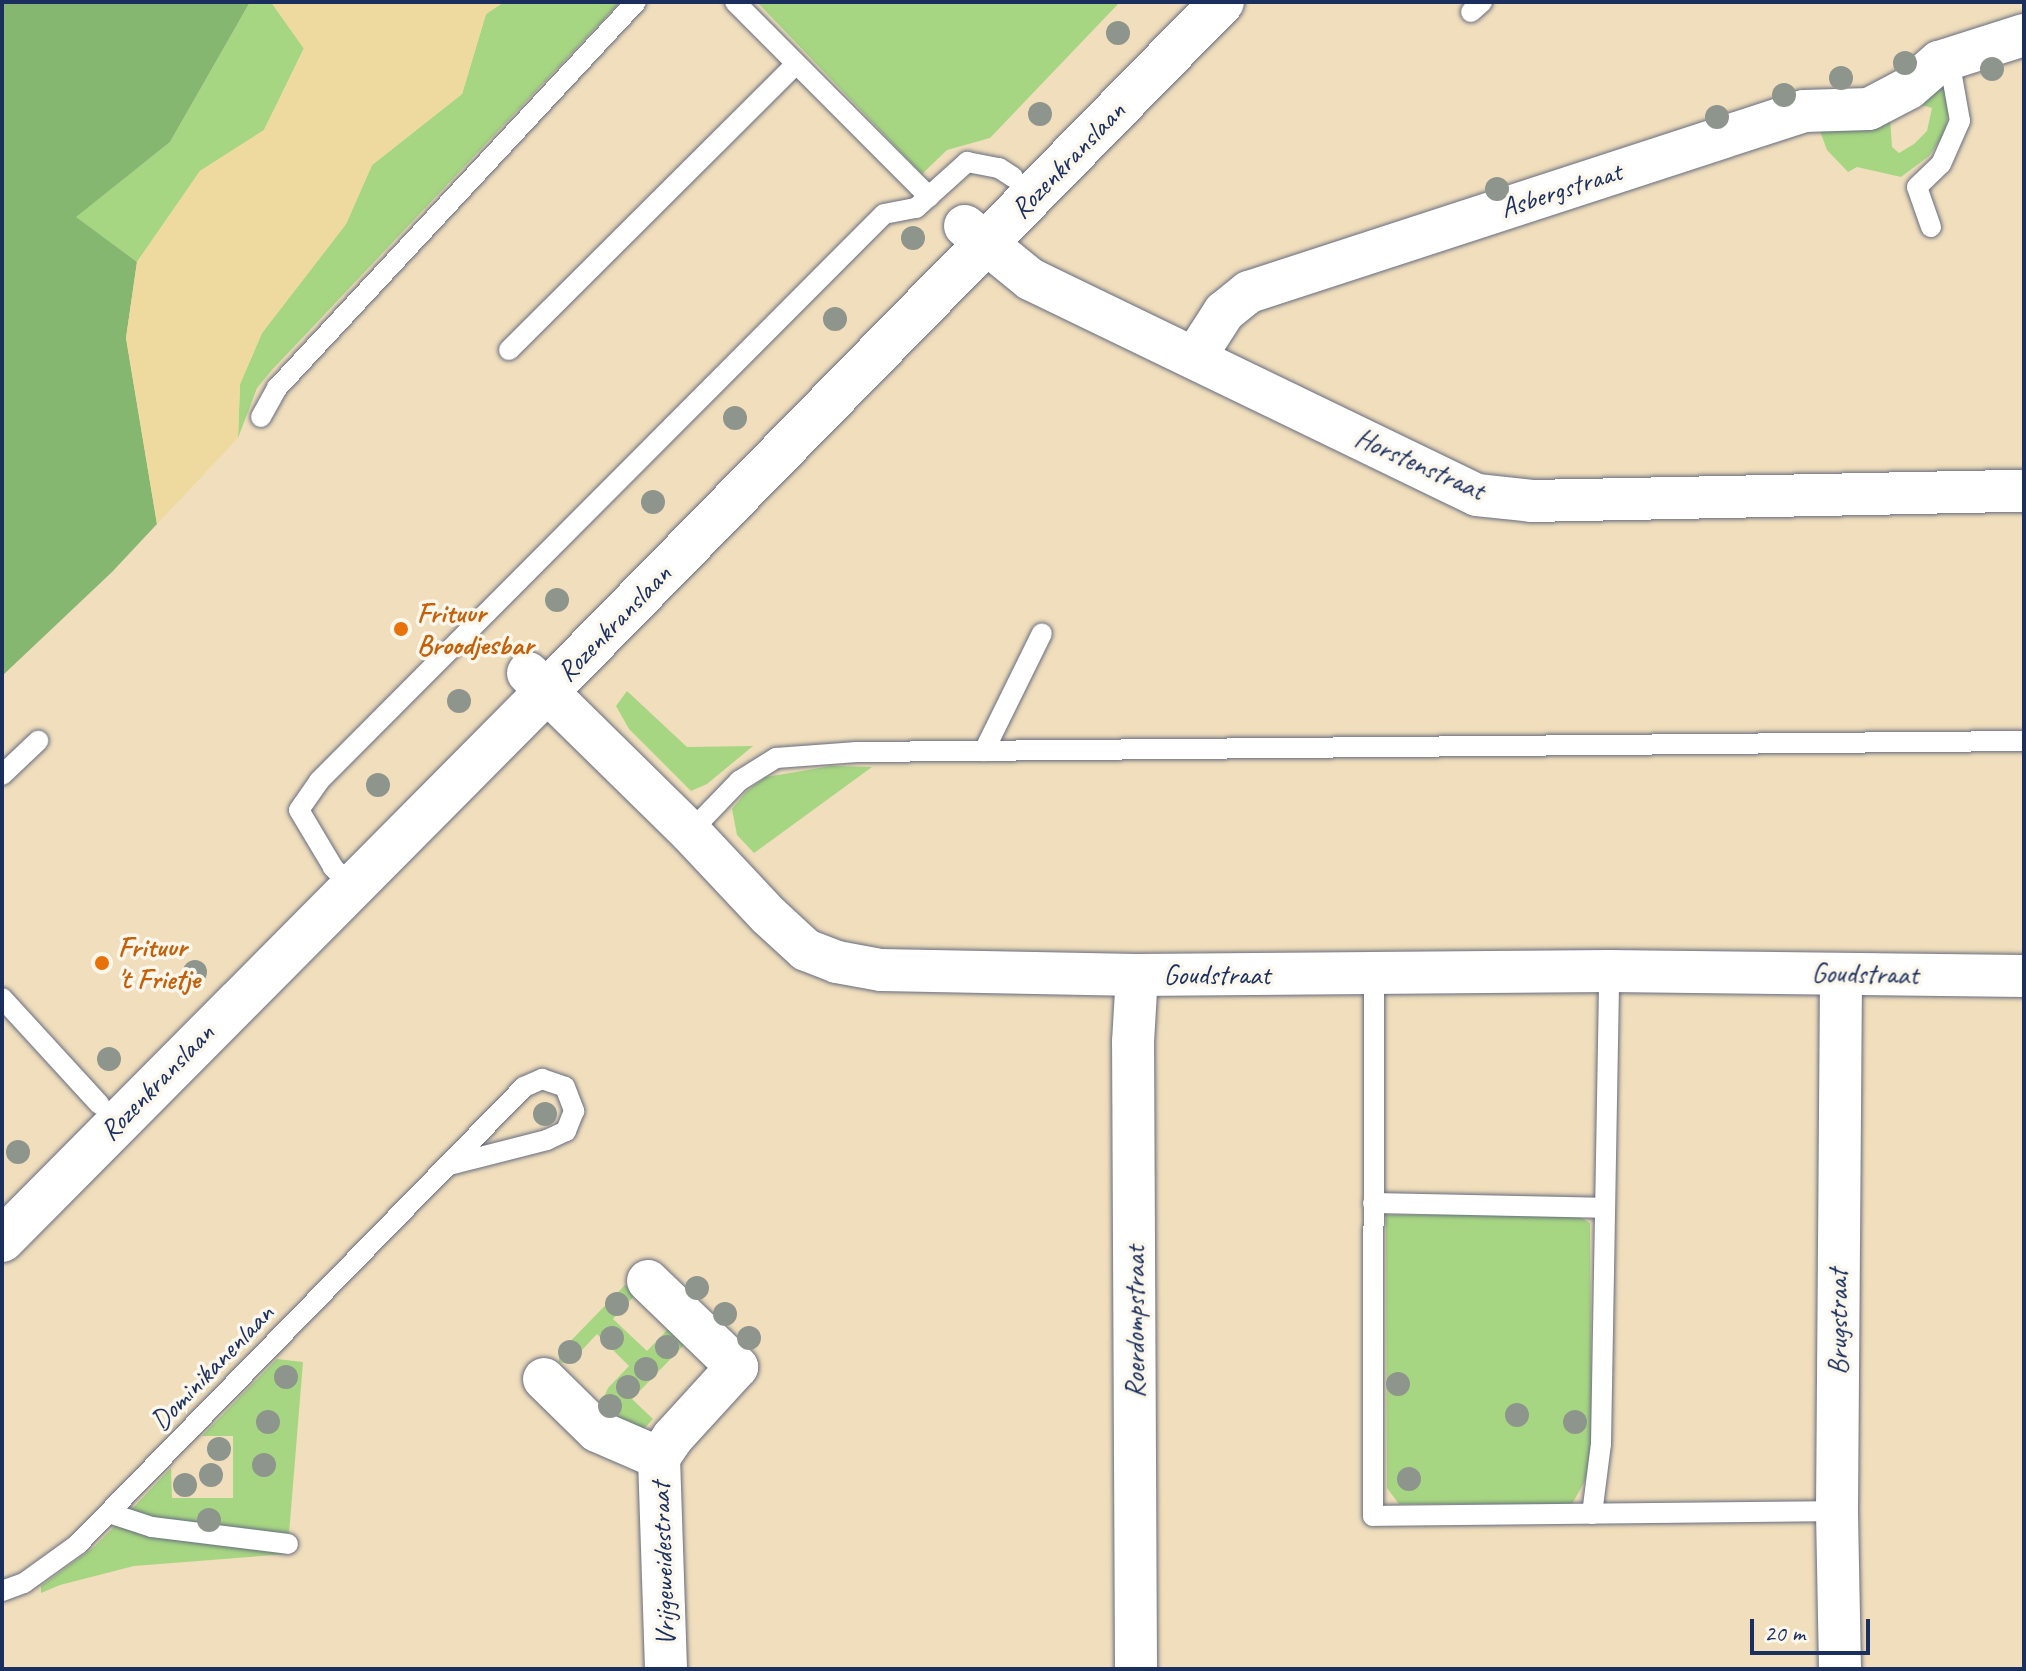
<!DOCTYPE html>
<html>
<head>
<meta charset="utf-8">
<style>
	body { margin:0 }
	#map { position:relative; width:2026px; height:1671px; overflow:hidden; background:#f0debc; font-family:Caveat,sans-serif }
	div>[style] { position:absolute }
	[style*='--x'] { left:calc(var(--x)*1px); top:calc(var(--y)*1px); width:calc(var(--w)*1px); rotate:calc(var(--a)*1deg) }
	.green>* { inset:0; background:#a7d683 }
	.forest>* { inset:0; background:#85b771 }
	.sand>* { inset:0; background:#eeda9e }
	.roads { filter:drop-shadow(0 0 2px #666c7f) drop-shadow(0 0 2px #666c7f) }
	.lane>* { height:20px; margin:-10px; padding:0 10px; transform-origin:10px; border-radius:10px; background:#fff }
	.street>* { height:42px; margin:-21px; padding:0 21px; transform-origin:21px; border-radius:21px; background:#fff }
	.secondary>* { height:44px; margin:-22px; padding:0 22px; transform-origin:22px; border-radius:22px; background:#fff }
	.trees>* { width:24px; height:24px; margin:-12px; border-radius:50%; background:#8e958d }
	.dots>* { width:22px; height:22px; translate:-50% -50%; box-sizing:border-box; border:4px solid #fbf7ec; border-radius:50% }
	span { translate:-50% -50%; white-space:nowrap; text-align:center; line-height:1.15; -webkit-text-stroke:7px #fbf7ec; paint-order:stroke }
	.street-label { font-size:28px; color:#1b2f5e }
	.food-label { font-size:28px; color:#c56008; font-weight:700 }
	.left { translate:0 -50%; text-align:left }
	.frame { position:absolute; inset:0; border:4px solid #1b2f5e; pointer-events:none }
	.scale { position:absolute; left:1750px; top:1619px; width:120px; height:36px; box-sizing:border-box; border:4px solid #1b2f5e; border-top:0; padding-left:10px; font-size:24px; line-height:28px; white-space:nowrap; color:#1b2f5e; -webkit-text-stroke:6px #fbf7ec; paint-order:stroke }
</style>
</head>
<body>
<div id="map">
	<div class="green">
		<div style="clip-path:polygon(250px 2px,271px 2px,304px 48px,264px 130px,200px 171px,137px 262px,75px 217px,170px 142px)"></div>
		<div style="clip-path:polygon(504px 2px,620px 2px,272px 370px,257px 388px,238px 438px,240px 384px,262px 333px,346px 224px,372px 165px,462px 94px,486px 14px)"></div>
		<div style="clip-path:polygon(757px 2px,1120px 2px,990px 138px,947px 150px,922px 174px)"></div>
		<div style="clip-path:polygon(1943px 80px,1948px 114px,1945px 133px,1929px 156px,1901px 177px,1857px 167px,1848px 172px,1827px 150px,1817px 123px,1844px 121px,1882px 126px,1890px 117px,1892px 147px,1899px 153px,1914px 144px,1927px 131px,1932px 108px,1911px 102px)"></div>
		<div style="clip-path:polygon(627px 691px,687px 747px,753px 746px,707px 784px,691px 791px,629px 729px,616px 706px)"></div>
		<div style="clip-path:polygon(831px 766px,872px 767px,754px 853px,737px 835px,732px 809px,747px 791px,766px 777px)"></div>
		<div style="clip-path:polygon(1575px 1214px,1590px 1223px,1592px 1448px,1585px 1481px,1572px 1504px,1399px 1504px,1387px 1488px,1386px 1215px)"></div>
		<div style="clip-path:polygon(625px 1285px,635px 1295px,613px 1319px,647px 1351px,669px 1328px,684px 1345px,632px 1399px,653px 1419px,640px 1433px,599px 1408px,608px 1388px,629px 1366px,597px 1334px,569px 1364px,559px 1362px,559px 1353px)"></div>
		<div style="clip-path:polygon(277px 1359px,303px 1362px,289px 1534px,184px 1525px,129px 1512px,171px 1468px,172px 1498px,233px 1498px,233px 1436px,202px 1436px)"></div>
		<div style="clip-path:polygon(117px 1524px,287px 1554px,134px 1566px,60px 1585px,41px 1593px,41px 1586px,93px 1548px)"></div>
	</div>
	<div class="forest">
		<div style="clip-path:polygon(2px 2px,250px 2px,170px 142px,76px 217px,137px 262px,126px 338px,157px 524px,112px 572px,2px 676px)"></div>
	</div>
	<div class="sand">
		<div style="clip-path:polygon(271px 2px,504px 2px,486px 14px,462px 94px,372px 165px,346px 224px,262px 333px,240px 384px,238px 438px,157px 524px,126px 338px,137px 262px,200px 171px,264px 130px,304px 49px)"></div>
	</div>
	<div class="roads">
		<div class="lane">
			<div style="--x:735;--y:2;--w:275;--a:45.1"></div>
			<div style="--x:1471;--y:12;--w:15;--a:-42"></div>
			<div style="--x:1931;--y:227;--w:42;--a:-109.3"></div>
			<div style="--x:1917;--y:187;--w:33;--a:-44"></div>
			<div style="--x:1941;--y:164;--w:47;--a:-66.2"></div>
			<div style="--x:1960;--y:121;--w:63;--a:-100.1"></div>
			<div style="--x:509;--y:350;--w:405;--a:-44.9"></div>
			<div style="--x:261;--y:417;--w:33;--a:-61"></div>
			<div style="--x:277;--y:388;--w:527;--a:-47.08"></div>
			<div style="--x:984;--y:751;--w:131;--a:-63.8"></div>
			<div style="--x:2;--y:775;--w:50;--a:-43.4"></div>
			<div style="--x:690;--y:832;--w:71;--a:-46.1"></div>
			<div style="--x:739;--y:781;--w:44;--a:-31.9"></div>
			<div style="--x:776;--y:758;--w:81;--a:-4.2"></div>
			<div style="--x:857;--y:752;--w:1167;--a:-0.54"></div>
			<div style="--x:352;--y:887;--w:28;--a:-134"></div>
			<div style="--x:333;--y:867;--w:66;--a:-120.8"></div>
			<div style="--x:299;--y:810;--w:35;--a:-55"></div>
			<div style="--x:319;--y:781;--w:800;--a:-45.1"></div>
			<div style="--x:884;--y:214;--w:33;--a:-11"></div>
			<div style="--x:916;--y:208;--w:69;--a:-42"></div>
			<div style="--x:967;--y:162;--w:33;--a:11"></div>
			<div style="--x:999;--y:168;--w:17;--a:33"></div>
			<div style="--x:1374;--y:975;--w:541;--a:90.11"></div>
			<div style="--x:1373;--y:1516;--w:464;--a:-0.6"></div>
			<div style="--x:2;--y:998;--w:144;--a:47.5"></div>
			<div style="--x:1373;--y:1203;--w:230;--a:1.2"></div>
			<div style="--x:109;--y:1513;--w:45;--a:18"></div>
			<div style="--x:152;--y:1527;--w:137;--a:7.1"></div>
			<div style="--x:1592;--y:1514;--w:71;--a:-82.7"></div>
			<div style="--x:1601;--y:1444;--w:473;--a:-89"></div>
			<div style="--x:2;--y:1591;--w:23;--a:-20"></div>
			<div style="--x:24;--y:1583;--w:67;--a:-35.8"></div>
			<div style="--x:78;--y:1544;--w:639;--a:-45.7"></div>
			<div style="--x:524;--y:1087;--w:20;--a:-24"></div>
			<div style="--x:542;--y:1079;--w:24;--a:19"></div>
			<div style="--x:565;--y:1087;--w:26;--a:69"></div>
			<div style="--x:574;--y:1111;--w:22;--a:112"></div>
			<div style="--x:566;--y:1131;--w:21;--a:155"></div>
			<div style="--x:547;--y:1140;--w:101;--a:165.7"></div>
		</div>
		<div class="street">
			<div style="--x:965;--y:226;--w:84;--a:39.2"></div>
			<div style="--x:1030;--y:279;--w:496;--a:25.8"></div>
			<div style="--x:1477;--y:495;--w:55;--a:6.2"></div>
			<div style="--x:1532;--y:501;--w:492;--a:-1.2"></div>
			<div style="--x:1195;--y:357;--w:54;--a:-57.2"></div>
			<div style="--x:1224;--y:312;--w:32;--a:-39"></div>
			<div style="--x:1249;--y:292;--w:584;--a:-18.06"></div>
			<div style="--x:1804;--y:111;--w:65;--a:-1.8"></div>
			<div style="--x:1869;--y:109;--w:45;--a:-27.7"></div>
			<div style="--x:1909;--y:88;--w:40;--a:-41"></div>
			<div style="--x:1939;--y:62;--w:89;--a:-17.6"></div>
			<div style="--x:528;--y:673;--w:227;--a:44.5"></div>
			<div style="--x:690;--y:832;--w:115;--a:46.8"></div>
			<div style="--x:769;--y:916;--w:50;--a:42.6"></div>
			<div style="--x:806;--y:950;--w:33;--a:21"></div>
			<div style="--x:837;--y:962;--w:45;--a:10.3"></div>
			<div style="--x:881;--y:970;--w:256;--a:1.1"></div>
			<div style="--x:1137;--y:975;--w:472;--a:-0.5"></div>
			<div style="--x:1609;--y:971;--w:415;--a:0.7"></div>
			<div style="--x:648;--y:1281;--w:124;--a:44"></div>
			<div style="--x:737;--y:1367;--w:95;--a:132.4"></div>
			<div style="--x:673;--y:1437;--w:25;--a:124"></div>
			<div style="--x:659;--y:1458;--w:211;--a:88.1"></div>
			<div style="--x:544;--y:1379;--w:74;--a:44.5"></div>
			<div style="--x:597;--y:1431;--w:68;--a:23.5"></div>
			<div style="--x:1136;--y:1669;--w:627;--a:-90.27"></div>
			<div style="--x:1133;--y:1042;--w:67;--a:-86.6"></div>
			<div style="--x:1840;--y:1669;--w:158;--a:-91.1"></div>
			<div style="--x:1837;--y:1511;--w:537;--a:-89.57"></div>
		</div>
		<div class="secondary">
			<div style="--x:2;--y:1240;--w:772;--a:-45.21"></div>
			<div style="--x:546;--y:692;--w:966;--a:-45.59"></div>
		</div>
	</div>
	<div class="trees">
		<div style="left:1118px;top:33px"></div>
		<div style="left:1905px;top:63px"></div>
		<div style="left:1992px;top:69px"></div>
		<div style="left:1841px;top:78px"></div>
		<div style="left:1784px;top:95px"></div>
		<div style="left:1040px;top:114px"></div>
		<div style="left:1717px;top:117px"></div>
		<div style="left:1497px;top:189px"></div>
		<div style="left:913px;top:238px"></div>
		<div style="left:835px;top:319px"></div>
		<div style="left:735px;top:418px"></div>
		<div style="left:653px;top:502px"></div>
		<div style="left:557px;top:600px"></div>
		<div style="left:459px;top:701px"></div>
		<div style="left:378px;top:785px"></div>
		<div style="left:195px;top:972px"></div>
		<div style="left:109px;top:1059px"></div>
		<div style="left:545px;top:1114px"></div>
		<div style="left:18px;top:1152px"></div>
		<div style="left:697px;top:1288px"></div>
		<div style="left:617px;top:1304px"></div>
		<div style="left:725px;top:1314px"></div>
		<div style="left:612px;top:1338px"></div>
		<div style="left:749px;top:1338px"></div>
		<div style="left:667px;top:1347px"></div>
		<div style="left:570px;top:1352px"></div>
		<div style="left:646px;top:1369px"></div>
		<div style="left:286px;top:1377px"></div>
		<div style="left:1398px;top:1384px"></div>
		<div style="left:628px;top:1387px"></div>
		<div style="left:610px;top:1406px"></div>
		<div style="left:1517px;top:1415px"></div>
		<div style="left:268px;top:1422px"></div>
		<div style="left:1575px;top:1422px"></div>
		<div style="left:219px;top:1449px"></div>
		<div style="left:264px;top:1465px"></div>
		<div style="left:211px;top:1475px"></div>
		<div style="left:1409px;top:1479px"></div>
		<div style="left:185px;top:1485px"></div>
		<div style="left:209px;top:1520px"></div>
	</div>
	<div class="dots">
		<div style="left:401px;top:629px;background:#e8710a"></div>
		<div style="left:102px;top:963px;background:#e8710a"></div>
	</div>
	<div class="street-label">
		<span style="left:1068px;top:160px;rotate:-46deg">Rozenkranslaan</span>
		<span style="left:1561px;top:190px;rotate:-18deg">Asbergstraat</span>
		<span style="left:1420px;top:464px;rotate:24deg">Horstenstraat</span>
		<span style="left:614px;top:623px;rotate:-46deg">Rozenkranslaan</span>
		<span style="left:1865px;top:974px;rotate:1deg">Goudstraat</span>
		<span style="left:1217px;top:975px">Goudstraat</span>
		<span style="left:157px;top:1082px;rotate:-46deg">Rozenkranslaan</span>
		<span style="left:1135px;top:1322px;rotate:-90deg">Roerdompstraat</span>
		<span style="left:1838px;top:1322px;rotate:-90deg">Brugstraat</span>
		<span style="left:212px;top:1367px;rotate:-46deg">Dominikanenlaan</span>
		<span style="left:663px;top:1564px;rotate:-92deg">Vrijgeweidestraat</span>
	</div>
	<div class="food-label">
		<span class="left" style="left:417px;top:629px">Frituur<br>Broodjesbar</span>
		<span class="left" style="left:118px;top:963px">Frituur<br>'t Frietje</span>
	</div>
	<div class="frame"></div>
	<div class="scale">20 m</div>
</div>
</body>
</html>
